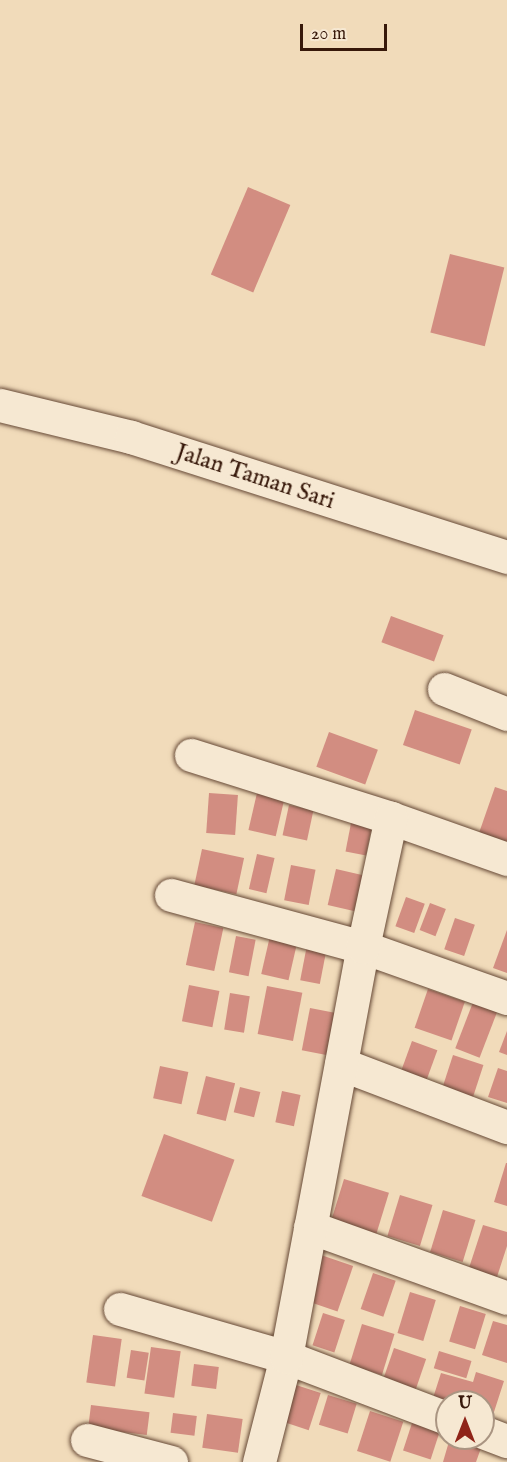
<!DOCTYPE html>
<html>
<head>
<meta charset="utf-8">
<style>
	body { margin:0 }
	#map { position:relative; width:507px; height:1462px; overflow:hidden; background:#f1dbba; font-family:"IM FELL English",serif }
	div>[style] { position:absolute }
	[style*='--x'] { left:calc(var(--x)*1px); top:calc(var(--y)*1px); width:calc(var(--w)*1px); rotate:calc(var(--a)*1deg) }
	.building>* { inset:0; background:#d28d81; transform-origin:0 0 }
	.roads { filter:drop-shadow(0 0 2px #664936) drop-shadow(0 0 2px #664936) }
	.minor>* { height:33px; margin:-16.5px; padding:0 16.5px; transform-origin:16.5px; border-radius:16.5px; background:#f6e8d2 }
	.tertiary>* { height:33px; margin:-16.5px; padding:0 16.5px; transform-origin:16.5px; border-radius:16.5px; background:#f6e8d2 }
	span { translate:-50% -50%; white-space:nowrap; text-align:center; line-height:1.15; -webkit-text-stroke:6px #f6e8d2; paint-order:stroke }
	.street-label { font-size:24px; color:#37180a }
	.north { position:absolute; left:435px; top:1390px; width:60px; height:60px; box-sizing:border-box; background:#f6e8d2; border:2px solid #aa9582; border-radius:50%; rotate:0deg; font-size:16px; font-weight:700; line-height:24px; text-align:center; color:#37180a }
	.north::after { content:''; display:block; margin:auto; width:21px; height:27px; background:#8f2418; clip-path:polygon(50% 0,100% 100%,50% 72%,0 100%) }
	.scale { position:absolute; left:300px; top:24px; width:87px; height:27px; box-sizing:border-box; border:3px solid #37180a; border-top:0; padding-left:8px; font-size:18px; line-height:21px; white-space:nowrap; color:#37180a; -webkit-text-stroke:4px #f6e8d2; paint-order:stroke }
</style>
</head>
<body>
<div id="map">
	<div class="building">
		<div style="left:248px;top:187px;width:46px;height:95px;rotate:23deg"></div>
		<div style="left:450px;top:254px;width:56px;height:81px;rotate:14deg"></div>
		<div style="left:391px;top:616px;width:56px;height:28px;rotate:20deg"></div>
		<div style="left:415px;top:710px;width:60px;height:37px;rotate:19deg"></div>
		<div style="left:329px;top:732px;width:52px;height:37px;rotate:20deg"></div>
		<div style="clip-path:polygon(495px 787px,507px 791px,507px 842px,479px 833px)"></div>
		<div style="left:209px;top:793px;width:29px;height:40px;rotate:4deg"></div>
		<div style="left:257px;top:793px;width:28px;height:38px;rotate:13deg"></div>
		<div style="left:289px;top:805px;width:25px;height:31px;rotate:12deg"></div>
		<div style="left:352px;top:818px;width:21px;height:34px;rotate:11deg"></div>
		<div style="left:202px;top:849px;width:43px;height:37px;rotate:12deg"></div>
		<div style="left:257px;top:854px;width:18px;height:36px;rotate:13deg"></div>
		<div style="left:291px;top:865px;width:25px;height:36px;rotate:11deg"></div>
		<div style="left:336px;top:869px;width:39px;height:37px;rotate:13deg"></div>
		<div style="left:406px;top:897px;width:20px;height:31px;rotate:20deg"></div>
		<div style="left:430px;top:903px;width:17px;height:29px;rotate:21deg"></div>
		<div style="left:455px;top:918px;width:21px;height:33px;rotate:19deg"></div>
		<div style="left:195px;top:922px;width:29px;height:44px;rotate:12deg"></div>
		<div style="clip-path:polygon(507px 930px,507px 973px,493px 968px)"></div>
		<div style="left:236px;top:936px;width:20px;height:37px;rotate:11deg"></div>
		<div style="left:270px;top:936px;width:28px;height:39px;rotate:13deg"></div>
		<div style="left:308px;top:940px;width:20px;height:41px;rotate:11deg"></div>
		<div style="left:189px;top:985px;width:31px;height:37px;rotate:11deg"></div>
		<div style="left:267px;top:986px;width:36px;height:49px;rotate:11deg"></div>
		<div style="left:428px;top:989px;width:39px;height:41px;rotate:19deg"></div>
		<div style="left:230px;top:993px;width:20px;height:37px;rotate:9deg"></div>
		<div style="left:475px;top:997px;width:26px;height:55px;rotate:21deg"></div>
		<div style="left:310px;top:1008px;width:25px;height:43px;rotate:11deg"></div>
		<div style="clip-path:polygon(507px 1031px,507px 1055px,499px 1052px)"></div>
		<div style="left:412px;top:1041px;width:27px;height:38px;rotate:20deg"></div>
		<div style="left:453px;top:1055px;width:32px;height:38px;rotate:18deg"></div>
		<div style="left:160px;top:1066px;width:29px;height:33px;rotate:12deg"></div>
		<div style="clip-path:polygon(498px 1068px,507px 1071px,507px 1103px,488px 1097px)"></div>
		<div style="left:206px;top:1076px;width:30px;height:39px;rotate:14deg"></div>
		<div style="left:240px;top:1087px;width:21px;height:26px;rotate:14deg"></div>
		<div style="left:282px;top:1091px;width:19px;height:32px;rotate:12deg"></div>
		<div style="left:164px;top:1134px;width:75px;height:66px;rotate:20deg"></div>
		<div style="clip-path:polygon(506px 1163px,507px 1163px,507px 1206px,494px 1202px)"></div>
		<div style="left:344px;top:1179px;width:47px;height:44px;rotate:17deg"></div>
		<div style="left:400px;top:1195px;width:34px;height:43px;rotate:17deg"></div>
		<div style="left:443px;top:1210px;width:34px;height:44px;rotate:17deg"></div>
		<div style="clip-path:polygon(483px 1225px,507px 1232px,507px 1246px,496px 1280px,468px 1271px)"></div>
		<div style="left:321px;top:1255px;width:34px;height:48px;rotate:19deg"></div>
		<div style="left:373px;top:1273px;width:24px;height:38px;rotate:19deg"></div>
		<div style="left:410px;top:1292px;width:27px;height:43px;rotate:17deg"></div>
		<div style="left:460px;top:1306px;width:27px;height:37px;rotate:17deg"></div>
		<div style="left:323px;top:1313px;width:23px;height:34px;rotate:18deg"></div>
		<div style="clip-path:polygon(493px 1321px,507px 1325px,507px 1363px,482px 1355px)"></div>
		<div style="left:362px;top:1324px;width:34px;height:43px;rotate:17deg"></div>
		<div style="left:93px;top:1335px;width:29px;height:48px;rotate:8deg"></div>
		<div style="left:151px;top:1347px;width:30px;height:47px;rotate:8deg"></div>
		<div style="left:394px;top:1348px;width:34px;height:35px;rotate:19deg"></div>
		<div style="left:131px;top:1350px;width:18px;height:28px;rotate:9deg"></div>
		<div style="left:439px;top:1351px;width:34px;height:18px;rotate:17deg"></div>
		<div style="left:194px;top:1364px;width:25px;height:22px;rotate:7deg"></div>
		<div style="clip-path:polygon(476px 1372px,504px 1381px,493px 1415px,483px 1412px,483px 1402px,447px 1402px,433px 1398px,441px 1373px,473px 1382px)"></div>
		<div style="left:296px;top:1385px;width:26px;height:39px;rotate:18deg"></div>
		<div style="left:328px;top:1395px;width:30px;height:31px;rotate:17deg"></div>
		<div style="left:91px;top:1405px;width:59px;height:23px;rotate:7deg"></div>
		<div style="left:370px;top:1411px;width:35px;height:42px;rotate:18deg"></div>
		<div style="left:173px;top:1413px;width:24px;height:20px;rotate:7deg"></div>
		<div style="left:207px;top:1414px;width:36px;height:34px;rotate:8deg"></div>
		<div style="left:412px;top:1423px;width:29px;height:29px;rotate:18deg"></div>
		<div style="clip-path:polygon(450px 1438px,481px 1448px,476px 1462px,443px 1462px)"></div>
	</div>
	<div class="roads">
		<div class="minor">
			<div style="--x:444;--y:689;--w:68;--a:21.6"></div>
			<div style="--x:191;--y:755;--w:210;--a:17.5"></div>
			<div style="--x:391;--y:818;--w:123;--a:19.5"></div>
			<div style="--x:171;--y:895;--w:199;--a:15.2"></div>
			<div style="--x:363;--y:947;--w:153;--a:19.5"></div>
			<div style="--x:341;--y:1064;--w:178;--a:20.8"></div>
			<div style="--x:310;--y:1227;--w:209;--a:19.8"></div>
			<div style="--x:120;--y:1309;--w:173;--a:16.1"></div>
			<div style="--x:286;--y:1357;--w:172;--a:20.8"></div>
			<div style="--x:483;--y:1432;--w:26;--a:21"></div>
			<div style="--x:87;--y:1440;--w:87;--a:14.7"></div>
			<div style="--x:259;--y:1462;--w:108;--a:-75.6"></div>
			<div style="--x:286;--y:1357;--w:417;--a:-79.4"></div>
			<div style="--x:363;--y:947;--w:132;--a:-77.8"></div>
		</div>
		<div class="tertiary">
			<div style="--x:0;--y:405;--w:135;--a:13.7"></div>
			<div style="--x:131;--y:437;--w:395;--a:17.7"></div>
		</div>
	</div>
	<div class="street-label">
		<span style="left:255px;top:477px;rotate:18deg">Jalan Taman Sari</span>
	</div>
	<div class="north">U</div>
	<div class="scale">20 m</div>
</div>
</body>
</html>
